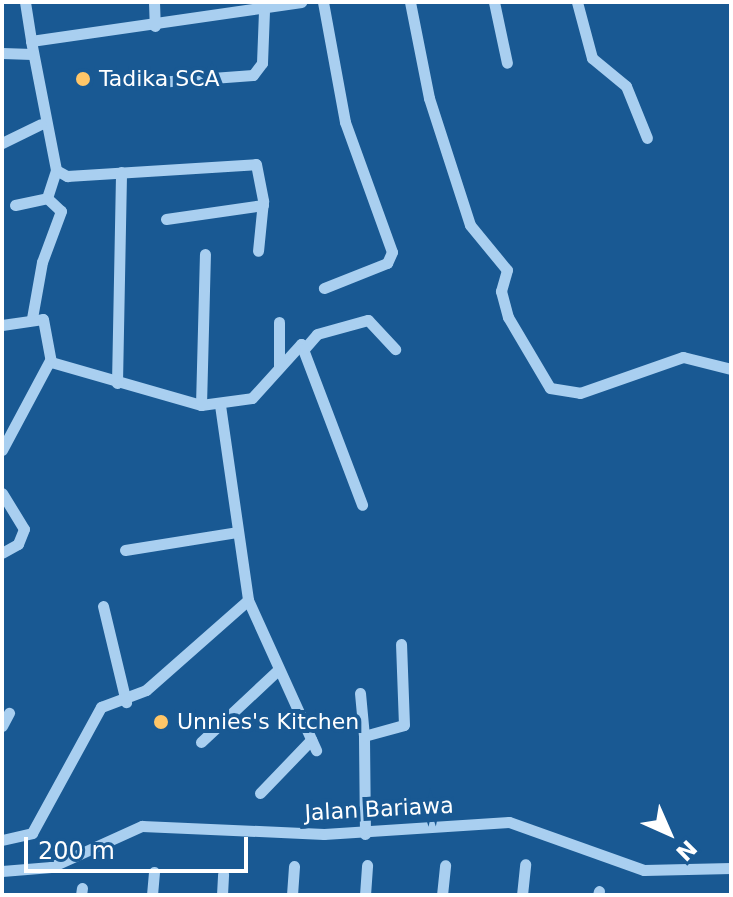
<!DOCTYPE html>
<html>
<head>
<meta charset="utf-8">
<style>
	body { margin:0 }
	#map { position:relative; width:733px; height:897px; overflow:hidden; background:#195993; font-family:"DejaVu Sans",sans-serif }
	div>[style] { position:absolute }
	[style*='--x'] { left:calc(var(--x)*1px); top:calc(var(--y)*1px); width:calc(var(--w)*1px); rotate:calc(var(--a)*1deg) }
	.minor>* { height:11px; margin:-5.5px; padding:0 5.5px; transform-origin:5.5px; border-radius:5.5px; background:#a9cff0 }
	.dots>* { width:22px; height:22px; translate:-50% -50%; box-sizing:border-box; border:4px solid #195993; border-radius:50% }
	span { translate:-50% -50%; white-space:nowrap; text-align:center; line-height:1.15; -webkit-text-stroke:8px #195993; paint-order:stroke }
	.poi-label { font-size:22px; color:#fff }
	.left { translate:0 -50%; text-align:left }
	.street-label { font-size:22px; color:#fff }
	.frame { position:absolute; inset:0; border:4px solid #fff; pointer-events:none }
	.north { position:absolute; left:629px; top:793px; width:80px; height:80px; -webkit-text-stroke:6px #195993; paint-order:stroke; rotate:135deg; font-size:22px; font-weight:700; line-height:32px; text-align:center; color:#fff }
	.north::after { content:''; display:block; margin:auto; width:28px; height:36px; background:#fff; clip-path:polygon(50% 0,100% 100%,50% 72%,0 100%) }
	.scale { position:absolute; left:24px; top:837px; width:224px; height:36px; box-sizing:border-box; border:4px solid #fff; border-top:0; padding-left:10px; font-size:24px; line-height:28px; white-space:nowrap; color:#fff; -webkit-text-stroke:6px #195993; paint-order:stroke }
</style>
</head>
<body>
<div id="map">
	<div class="minor">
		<div style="--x:25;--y:2;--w:39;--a:81"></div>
		<div style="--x:31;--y:41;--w:273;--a:-8.2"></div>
		<div style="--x:154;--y:2;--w:24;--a:88"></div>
		<div style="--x:323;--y:2;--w:122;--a:79.6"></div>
		<div style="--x:345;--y:122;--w:138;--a:70.1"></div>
		<div style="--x:392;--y:252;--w:12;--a:114"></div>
		<div style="--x:387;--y:263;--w:68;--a:158.4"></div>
		<div style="--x:410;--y:2;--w:98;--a:78.8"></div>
		<div style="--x:429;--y:98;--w:133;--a:72.1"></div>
		<div style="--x:470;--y:225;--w:58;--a:50.6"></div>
		<div style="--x:507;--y:270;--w:22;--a:106"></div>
		<div style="--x:501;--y:291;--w:27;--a:75"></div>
		<div style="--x:508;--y:317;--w:82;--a:59.4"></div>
		<div style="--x:550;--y:388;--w:30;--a:9"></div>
		<div style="--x:580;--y:393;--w:109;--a:-19.3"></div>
		<div style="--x:683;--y:357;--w:49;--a:14"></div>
		<div style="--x:494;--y:2;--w:62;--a:78"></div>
		<div style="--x:577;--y:2;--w:58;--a:75"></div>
		<div style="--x:592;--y:58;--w:44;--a:39.5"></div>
		<div style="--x:626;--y:86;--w:56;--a:68"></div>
		<div style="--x:31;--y:41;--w:131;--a:79"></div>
		<div style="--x:56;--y:170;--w:13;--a:29"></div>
		<div style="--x:67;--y:176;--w:189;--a:-3.6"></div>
		<div style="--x:256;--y:164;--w:38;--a:79"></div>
		<div style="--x:263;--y:201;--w:50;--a:95.7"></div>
		<div style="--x:2;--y:53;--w:30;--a:2"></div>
		<div style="--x:131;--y:84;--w:122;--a:-4.2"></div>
		<div style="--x:253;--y:75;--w:15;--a:-53"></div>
		<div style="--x:262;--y:63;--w:51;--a:-87.8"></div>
		<div style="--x:2;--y:143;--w:43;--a:-26"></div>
		<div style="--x:47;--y:198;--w:29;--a:-72"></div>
		<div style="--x:15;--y:205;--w:33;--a:-12"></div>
		<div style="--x:47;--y:198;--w:19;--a:43"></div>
		<div style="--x:61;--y:211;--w:54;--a:110.4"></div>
		<div style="--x:42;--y:262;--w:57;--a:100.1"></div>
		<div style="--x:166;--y:219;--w:98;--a:-8.2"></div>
		<div style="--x:279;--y:322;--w:45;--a:90"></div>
		<div style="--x:2;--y:325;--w:41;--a:-8.3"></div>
		<div style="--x:43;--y:319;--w:44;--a:79.5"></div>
		<div style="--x:51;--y:362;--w:156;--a:16"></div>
		<div style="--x:201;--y:405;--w:51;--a:-7.8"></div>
		<div style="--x:252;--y:398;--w:73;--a:-47.8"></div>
		<div style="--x:301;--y:344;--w:172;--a:69.2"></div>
		<div style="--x:305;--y:348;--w:18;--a:-49"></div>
		<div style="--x:317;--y:334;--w:53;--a:-15.4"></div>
		<div style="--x:368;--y:320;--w:40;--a:47"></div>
		<div style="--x:117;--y:383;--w:211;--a:-88.9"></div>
		<div style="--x:201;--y:405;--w:151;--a:-88.5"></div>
		<div style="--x:220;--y:405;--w:197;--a:81.8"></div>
		<div style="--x:248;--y:600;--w:165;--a:65.6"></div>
		<div style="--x:2;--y:450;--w:102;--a:-61.9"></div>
		<div style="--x:2;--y:493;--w:42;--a:58.6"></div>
		<div style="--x:24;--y:529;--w:16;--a:112"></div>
		<div style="--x:18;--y:544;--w:18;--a:151"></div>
		<div style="--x:125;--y:550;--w:113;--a:-9.1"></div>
		<div style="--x:103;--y:606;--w:99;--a:76.5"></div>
		<div style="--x:360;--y:693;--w:43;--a:84.7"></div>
		<div style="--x:2;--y:726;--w:15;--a:-62"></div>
		<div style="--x:201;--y:742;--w:105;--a:-43.1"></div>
		<div style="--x:260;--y:793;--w:74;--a:-46.1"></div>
		<div style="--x:365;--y:834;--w:98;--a:-90.6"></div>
		<div style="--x:364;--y:736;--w:41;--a:-15.4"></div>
		<div style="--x:404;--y:725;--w:81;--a:-92.1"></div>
		<div style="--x:2;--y:840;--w:31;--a:-13"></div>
		<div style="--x:32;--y:833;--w:144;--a:-61.3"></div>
		<div style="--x:101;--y:707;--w:48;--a:-20.7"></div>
		<div style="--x:146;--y:690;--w:136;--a:-41.4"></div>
		<div style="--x:2;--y:871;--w:49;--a:-4.7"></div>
		<div style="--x:51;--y:867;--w:100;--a:-24.3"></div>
		<div style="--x:142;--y:826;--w:182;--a:2.5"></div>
		<div style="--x:324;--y:834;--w:185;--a:-3.7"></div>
		<div style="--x:509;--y:822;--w:143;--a:19.6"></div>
		<div style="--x:644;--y:870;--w:87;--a:-1.3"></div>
		<div style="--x:81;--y:895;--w:7;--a:-82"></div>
		<div style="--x:152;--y:895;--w:23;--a:-85"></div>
		<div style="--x:222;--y:895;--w:21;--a:-87"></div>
		<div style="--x:292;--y:895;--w:29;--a:-86"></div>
		<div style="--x:365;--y:895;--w:30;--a:-86"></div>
		<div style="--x:442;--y:895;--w:30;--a:-84"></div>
		<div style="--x:522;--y:895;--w:31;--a:-84"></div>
		<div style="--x:598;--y:895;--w:4;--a:-76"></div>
	</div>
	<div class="dots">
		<div style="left:83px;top:79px;background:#ffc668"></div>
		<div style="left:161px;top:722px;background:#ffc668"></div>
	</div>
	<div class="poi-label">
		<span class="left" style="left:99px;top:79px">Tadika SCA</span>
		<span class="left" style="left:177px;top:722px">Unnies's Kitchen</span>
	</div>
	<div class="street-label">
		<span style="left:379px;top:809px;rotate:-3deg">Jalan Bariawa</span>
	</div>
	<div class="frame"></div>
	<div class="north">N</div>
	<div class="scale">200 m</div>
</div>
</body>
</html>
